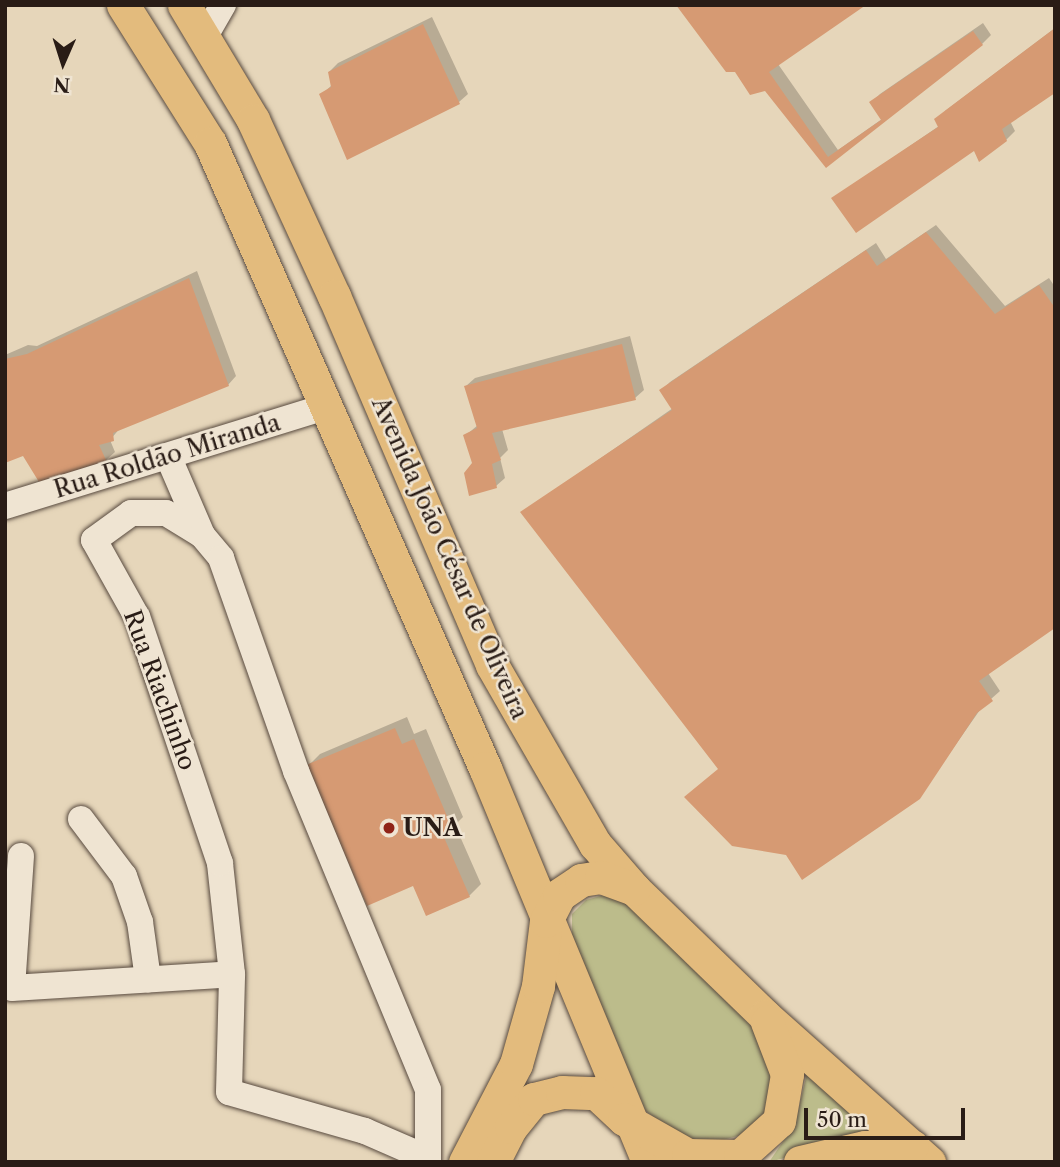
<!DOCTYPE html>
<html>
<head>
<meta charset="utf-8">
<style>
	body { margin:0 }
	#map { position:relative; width:1060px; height:1167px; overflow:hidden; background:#e6d6ba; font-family:"Libre Caslon Text",serif }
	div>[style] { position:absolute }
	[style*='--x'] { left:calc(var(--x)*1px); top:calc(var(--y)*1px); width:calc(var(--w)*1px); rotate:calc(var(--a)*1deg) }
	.green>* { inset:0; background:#bcbc8b }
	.shadow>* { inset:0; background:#0003 }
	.building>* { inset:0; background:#d69a73 }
	.roads { filter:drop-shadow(0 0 2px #584a3f) drop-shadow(0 0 2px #584a3f) }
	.minor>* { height:26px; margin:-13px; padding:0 13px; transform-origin:13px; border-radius:13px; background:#efe4d2 }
	.major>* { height:33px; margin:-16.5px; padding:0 16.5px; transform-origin:16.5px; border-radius:16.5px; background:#e3bb7d }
	.dots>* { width:19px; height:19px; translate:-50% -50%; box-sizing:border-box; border:4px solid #efe4d2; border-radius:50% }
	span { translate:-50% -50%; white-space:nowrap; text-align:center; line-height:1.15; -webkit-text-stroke:5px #efe4d2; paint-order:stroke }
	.street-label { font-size:24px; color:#291c16 }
	.poi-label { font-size:24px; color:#291c16; font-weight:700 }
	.left { translate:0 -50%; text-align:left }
	.frame { position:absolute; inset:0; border:7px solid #291c16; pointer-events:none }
	.north { position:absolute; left:28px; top:28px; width:70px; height:70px; -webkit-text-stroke:5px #efe4d2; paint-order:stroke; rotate:183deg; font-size:19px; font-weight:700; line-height:28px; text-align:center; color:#291c16 }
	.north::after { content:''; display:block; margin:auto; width:24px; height:32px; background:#291c16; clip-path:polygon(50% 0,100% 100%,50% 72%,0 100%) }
	.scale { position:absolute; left:804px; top:1108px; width:161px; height:32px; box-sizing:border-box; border:4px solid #291c16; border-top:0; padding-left:9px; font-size:21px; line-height:24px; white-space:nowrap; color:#291c16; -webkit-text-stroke:5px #efe4d2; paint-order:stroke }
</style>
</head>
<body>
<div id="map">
	<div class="green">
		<div style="clip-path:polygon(604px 895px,627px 902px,753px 1024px,773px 1081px,768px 1114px,745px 1134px,719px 1141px,695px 1140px,669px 1130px,645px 1110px,572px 934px,572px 914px,586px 900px)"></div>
		<div style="clip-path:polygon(807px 1073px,881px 1133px,769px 1162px,795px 1124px)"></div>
	</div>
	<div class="shadow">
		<div style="clip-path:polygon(432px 17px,468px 94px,459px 102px,321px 95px,332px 85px,329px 72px,338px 63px)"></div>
		<div style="clip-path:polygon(983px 23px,991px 35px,982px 44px,826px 166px,766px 89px,736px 70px,778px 64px,838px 150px,882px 119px,871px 103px,880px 94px)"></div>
		<div style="clip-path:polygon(1055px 28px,1055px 91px,1010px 121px,1015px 131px,1006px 140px,834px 198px,939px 126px,945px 111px)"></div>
		<div style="clip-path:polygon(936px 225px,1005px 306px,1049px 278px,1055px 287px,1055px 625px,988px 673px,1000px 691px,982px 707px,919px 797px,787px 854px,523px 512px,673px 408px,661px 391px,670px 382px,876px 243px,886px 259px)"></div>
		<div style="clip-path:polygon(197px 271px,236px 376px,228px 385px,121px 427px,110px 440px,115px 452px,106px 460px,39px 480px,24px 454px,5px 461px,5px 355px,28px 345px,37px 346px)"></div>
		<div style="clip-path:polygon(630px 336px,644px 390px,635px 398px,502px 429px,508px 450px,500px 458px,505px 478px,496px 486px,474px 463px,465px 436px,478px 425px,466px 386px,475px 378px)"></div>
		<div style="clip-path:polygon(407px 717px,414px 734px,426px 729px,463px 817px,455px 825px,481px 884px,469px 896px,414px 884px,308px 766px,320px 754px)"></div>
	</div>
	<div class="building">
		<div style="clip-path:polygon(676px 5px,866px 5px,769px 72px,828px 157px,881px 120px,869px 102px,973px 31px,983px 45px,826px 168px,765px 91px,750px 95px,735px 72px,726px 72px)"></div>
		<div style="clip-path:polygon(423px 24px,460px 104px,347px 160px,319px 94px,331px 87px,328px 72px)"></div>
		<div style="clip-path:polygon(1055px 28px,1055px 93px,1002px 129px,1007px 141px,979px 162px,974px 151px,856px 233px,831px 198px,938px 127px,934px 119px)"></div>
		<div style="clip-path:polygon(926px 232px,995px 314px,1039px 285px,1055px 308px,1055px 628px,979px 681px,993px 701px,977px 713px,920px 799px,802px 880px,786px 855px,732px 846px,684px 797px,718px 769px,520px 512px,672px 410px,659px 390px,866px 250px,877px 266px)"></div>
		<div style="clip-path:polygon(189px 278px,229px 386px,113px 433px,114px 441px,99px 445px,107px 462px,39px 482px,23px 456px,5px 463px,5px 359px,27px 354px)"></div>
		<div style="clip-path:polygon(622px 344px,636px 400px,492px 433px,501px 460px,492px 464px,497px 488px,469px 496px,464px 473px,472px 463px,463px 435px,477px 428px,464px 386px)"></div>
		<div style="clip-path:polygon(395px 728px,402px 744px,414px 739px,453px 830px,443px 835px,470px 897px,426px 916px,413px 886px,367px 906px,306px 765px)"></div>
	</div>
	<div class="roads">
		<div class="minor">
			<div style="--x:205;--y:36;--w:36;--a:-60"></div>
			<div style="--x:168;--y:456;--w:86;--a:66.7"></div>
			<div style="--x:5;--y:506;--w:339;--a:-17.2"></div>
			<div style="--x:81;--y:819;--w:71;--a:53"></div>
			<div style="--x:124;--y:876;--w:49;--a:70.8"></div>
			<div style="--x:140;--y:922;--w:58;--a:82"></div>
			<div style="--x:21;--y:856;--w:132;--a:93.9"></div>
			<div style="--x:12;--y:988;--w:220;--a:-3.6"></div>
			<div style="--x:427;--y:1158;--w:68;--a:-156.5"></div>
			<div style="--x:365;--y:1131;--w:141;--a:-164"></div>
			<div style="--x:229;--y:1092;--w:118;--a:-88.5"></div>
			<div style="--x:232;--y:974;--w:112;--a:-96.2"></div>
			<div style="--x:220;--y:863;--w:260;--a:-108.6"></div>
			<div style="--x:137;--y:617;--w:88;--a:-119.2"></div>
			<div style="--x:94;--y:540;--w:46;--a:-36.1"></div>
			<div style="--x:131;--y:513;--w:35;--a:0"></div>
			<div style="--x:166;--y:513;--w:42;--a:31.4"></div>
			<div style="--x:202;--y:535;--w:30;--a:50"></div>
			<div style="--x:221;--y:558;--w:226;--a:70.6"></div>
			<div style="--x:296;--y:771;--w:345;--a:67.5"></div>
			<div style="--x:428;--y:1090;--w:72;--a:90"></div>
		</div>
		<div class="major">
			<div style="--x:123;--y:5;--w:163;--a:57.8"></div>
			<div style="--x:210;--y:143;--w:683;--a:66.25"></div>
			<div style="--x:485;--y:768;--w:426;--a:67.5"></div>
			<div style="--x:184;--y:5;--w:134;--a:59"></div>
			<div style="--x:253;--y:120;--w:194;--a:65.3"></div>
			<div style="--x:334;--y:296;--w:401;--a:66.8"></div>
			<div style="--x:492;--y:665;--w:207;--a:60.1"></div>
			<div style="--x:595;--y:844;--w:60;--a:49.1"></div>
			<div style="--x:634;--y:889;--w:182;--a:44.1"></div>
			<div style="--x:765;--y:1016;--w:220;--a:41.7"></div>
			<div style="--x:465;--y:1162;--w:110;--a:-62.5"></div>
			<div style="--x:516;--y:1064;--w:81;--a:-74.2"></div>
			<div style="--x:538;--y:986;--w:65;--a:-83"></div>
			<div style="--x:546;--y:921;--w:29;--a:-63"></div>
			<div style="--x:559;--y:895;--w:27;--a:-34"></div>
			<div style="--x:581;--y:880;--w:20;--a:-9"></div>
			<div style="--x:601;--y:877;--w:35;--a:20"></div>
			<div style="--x:493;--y:1162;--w:39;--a:-63"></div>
			<div style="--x:511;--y:1127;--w:36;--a:-51"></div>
			<div style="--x:534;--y:1099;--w:29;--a:-14"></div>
			<div style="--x:562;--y:1092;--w:34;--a:2"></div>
			<div style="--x:596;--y:1093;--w:38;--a:43"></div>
			<div style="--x:624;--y:1119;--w:73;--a:29.4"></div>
			<div style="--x:688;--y:1155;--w:52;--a:1.1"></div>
			<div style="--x:740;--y:1156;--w:52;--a:-41.9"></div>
			<div style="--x:779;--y:1121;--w:48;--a:-80.3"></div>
			<div style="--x:787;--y:1074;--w:56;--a:-111"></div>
			<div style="--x:800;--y:1162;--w:67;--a:-13"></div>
			<div style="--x:865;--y:1147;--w:47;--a:-1.2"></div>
		</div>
	</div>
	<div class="dots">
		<div style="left:389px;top:828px;background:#8f2418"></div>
	</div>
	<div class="street-label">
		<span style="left:167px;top:456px;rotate:-17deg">Rua Roldão Miranda</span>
		<span style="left:450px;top:558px;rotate:66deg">Avenida João César de Oliveira</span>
		<span style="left:160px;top:690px;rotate:70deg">Rua Riachinho</span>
	</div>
	<div class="poi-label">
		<span class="left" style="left:403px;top:828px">UNA</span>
	</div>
	<div class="frame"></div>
	<div class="north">N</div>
	<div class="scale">50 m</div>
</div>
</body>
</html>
